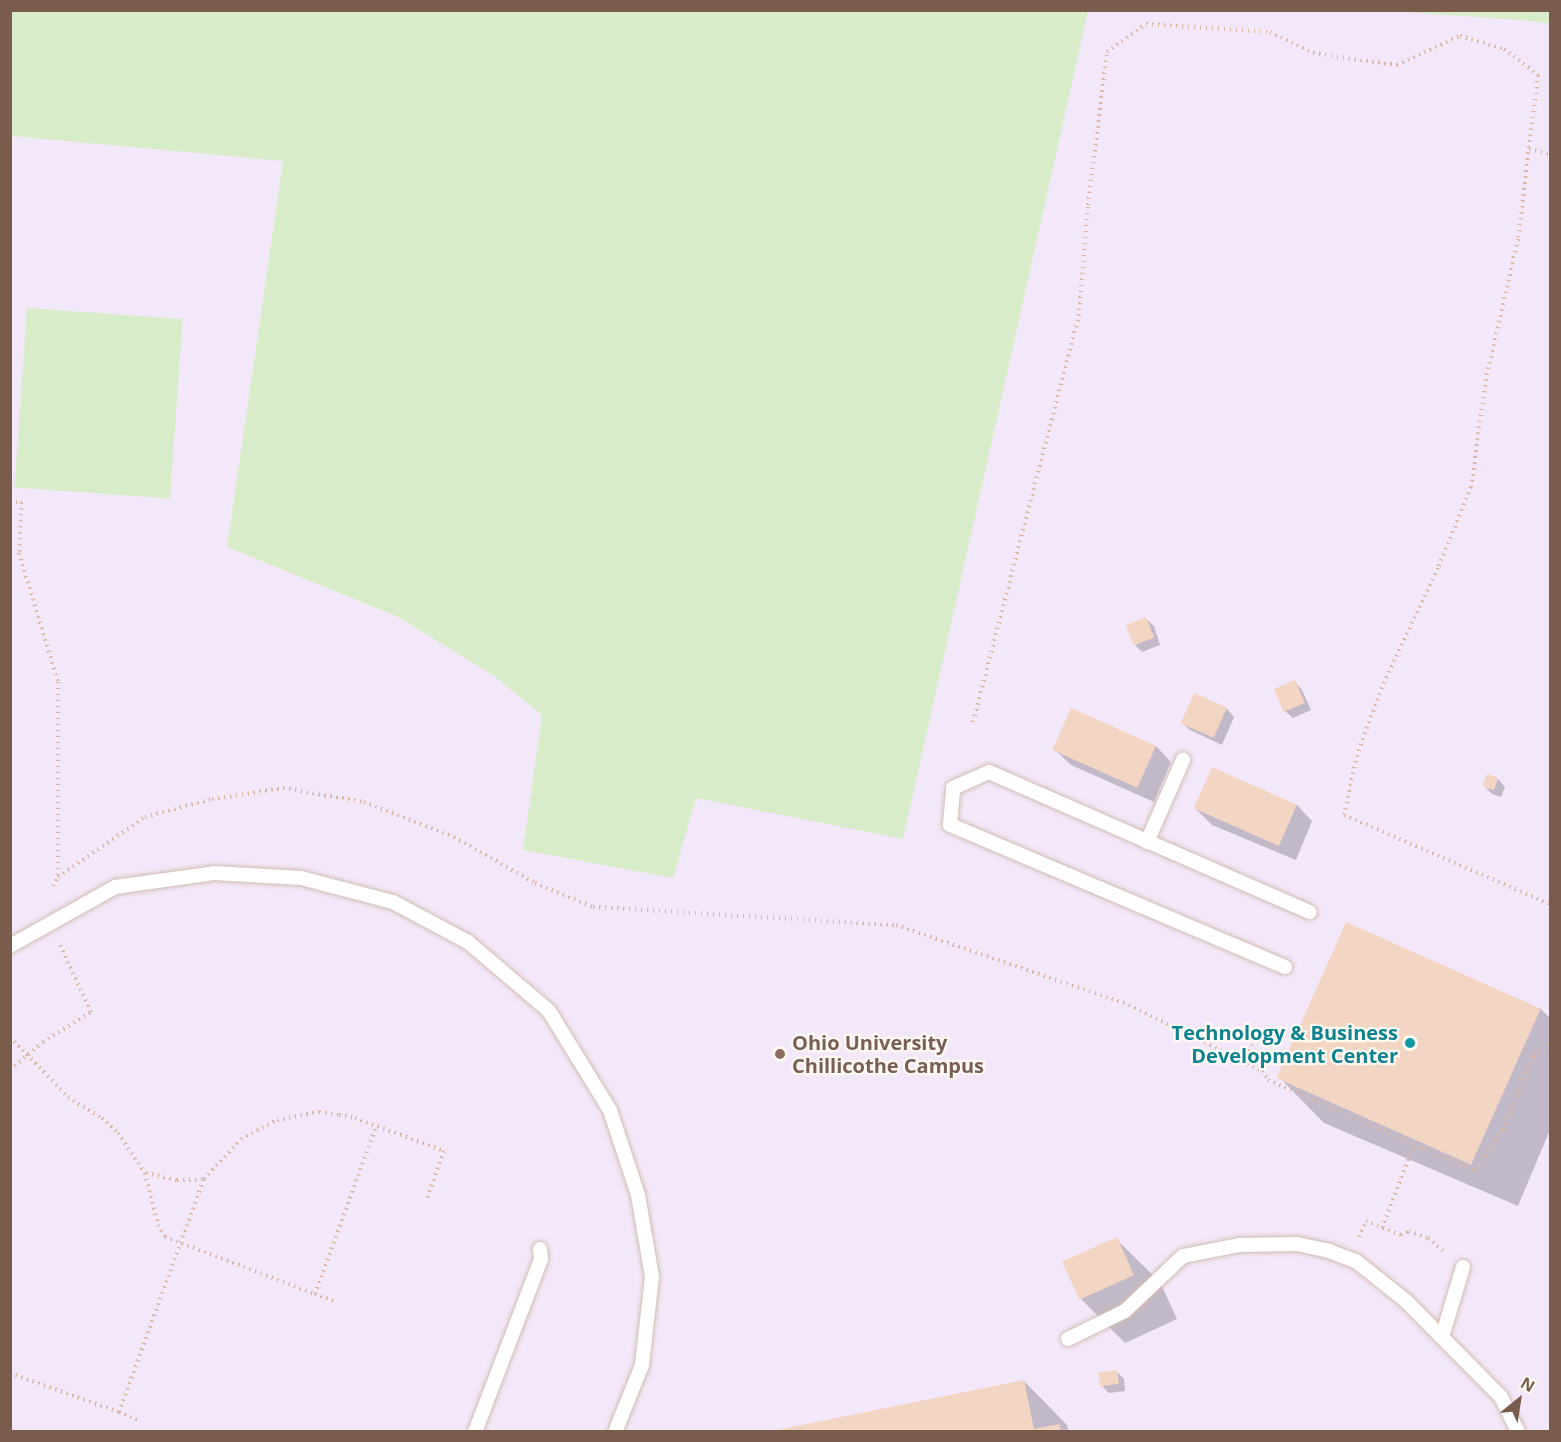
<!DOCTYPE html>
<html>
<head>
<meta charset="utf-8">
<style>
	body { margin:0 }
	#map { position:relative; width:1561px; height:1442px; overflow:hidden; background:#fdf6ec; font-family:"Open Sans",sans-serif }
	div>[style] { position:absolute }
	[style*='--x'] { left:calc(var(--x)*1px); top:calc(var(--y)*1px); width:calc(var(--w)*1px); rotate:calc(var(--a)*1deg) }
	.education>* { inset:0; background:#f3e8fa }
	.green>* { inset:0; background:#d8ecc9; transform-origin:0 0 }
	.shadow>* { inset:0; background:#0003 }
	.building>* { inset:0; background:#f3d5c3; transform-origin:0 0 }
	.path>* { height:4px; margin-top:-2px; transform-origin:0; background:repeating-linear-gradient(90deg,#d9b8a5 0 1.5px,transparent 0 6px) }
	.roads { filter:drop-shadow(0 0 2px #d1beb0) drop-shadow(0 0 2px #d1beb0) }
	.service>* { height:14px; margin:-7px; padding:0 7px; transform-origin:7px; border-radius:7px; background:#fff }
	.dots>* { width:16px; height:16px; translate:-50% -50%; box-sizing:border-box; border:3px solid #fffaf3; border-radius:50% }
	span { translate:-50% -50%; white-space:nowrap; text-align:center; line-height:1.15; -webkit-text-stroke:4.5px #fffaf3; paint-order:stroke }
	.culture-label { font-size:20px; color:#0d838f; font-weight:700 }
	.right { translate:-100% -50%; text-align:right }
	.education-label { font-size:20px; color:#785e54; font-weight:700 }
	.left { translate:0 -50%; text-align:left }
	.frame { position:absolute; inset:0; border:12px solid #7a5c4d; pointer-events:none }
	.north { position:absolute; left:1489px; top:1370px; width:60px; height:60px; -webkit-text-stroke:4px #fffaf3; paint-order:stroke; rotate:30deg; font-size:16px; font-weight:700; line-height:24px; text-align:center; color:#7a5c4d }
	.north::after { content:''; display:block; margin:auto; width:21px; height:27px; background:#7a5c4d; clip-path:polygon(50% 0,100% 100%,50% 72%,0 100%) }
</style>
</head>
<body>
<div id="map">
	<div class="education">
		<div style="clip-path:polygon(1058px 11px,1550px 11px,1550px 1431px,11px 1431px,10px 136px,283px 160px,227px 547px,398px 617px,494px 676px)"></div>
	</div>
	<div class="green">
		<div style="clip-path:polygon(10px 11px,1088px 11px,903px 839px,696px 798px,673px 878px,523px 850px,542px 715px,494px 676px,398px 617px,227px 547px,283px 161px,11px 136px)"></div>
		<div style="clip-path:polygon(1391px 11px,1550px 11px,1550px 23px,1505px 19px)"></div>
		<div style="left:27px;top:308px;width:156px;height:180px;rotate:4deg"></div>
	</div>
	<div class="shadow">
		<div style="clip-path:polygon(1146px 619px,1154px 626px,1160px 645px,1142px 652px,1134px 644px)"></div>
		<div style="clip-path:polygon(1295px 682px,1302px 690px,1311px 710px,1293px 718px,1285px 711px)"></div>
		<div style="clip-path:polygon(1194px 695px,1227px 709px,1234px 717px,1222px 745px,1190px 730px,1182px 723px)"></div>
		<div style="clip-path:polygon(1156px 746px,1171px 762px,1154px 802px,1071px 765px,1055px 750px)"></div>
		<div style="clip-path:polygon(1498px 779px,1505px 787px,1501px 797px,1492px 794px,1484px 786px)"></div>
		<div style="clip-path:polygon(1297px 805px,1312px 821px,1296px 860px,1212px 825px,1196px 809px)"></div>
		<div style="clip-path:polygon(1540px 1008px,1550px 1018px,1550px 1130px,1518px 1206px,1324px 1123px,1281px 1079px)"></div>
		<div style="clip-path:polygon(1116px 1239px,1160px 1282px,1177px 1319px,1125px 1343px,1081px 1299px)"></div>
		<div style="clip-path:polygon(1116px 1371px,1124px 1379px,1125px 1391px,1109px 1393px,1101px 1385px)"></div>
		<div style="clip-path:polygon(1024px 1381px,1067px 1425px,1069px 1432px,769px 1432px)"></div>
	</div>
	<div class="building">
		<div style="left:1146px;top:617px;width:22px;height:22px;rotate:68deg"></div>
		<div style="left:1295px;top:680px;width:25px;height:23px;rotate:67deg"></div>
		<div style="left:1194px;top:693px;width:36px;height:33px;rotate:24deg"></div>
		<div style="left:1071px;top:708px;width:93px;height:46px;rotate:24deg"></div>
		<div style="left:1212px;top:767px;width:93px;height:45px;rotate:24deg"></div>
		<div style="left:1487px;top:774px;width:12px;height:13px;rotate:20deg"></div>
		<div style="left:1346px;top:922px;width:213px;height:171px;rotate:24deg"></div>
		<div style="left:1117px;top:1237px;width:42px;height:60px;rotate:66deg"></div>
		<div style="left:1117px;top:1370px;width:14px;height:19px;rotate:82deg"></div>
		<div style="clip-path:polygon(1024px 1380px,1034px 1429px,1059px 1424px,1061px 1432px,767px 1432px)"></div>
	</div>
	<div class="path">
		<div style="--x:1529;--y:149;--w:22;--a:13"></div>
		<div style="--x:10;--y:502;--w:11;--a:0"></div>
		<div style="--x:21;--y:502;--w:51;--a:92.2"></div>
		<div style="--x:19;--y:553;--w:135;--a:73.2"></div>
		<div style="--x:58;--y:682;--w:195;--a:90"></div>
		<div style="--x:58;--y:877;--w:106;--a:-34.6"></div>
		<div style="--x:145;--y:817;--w:69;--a:-15"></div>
		<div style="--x:212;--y:799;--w:72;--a:-8.8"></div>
		<div style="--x:283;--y:788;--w:82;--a:9.8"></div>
		<div style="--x:364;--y:802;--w:97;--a:21.3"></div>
		<div style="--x:454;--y:837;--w:93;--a:29.6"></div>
		<div style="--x:535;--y:883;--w:63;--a:22.5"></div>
		<div style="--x:593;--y:907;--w:304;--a:3.4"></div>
		<div style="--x:896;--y:925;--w:246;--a:18.9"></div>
		<div style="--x:1129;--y:1005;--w:148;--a:26.4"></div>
		<div style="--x:1262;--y:1071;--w:11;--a:56"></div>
		<div style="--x:1268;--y:1080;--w:226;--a:23.7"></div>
		<div style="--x:1475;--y:1171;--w:50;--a:-55.7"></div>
		<div style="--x:1503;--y:1130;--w:80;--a:-67.3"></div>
		<div style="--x:1534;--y:1056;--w:21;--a:-41"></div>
		<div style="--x:973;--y:722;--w:420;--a:-75.4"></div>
		<div style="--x:1079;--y:316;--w:111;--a:-85.4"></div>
		<div style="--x:1088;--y:205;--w:154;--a:-82.9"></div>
		<div style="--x:1107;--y:52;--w:48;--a:-35.7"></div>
		<div style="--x:1146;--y:24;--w:124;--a:3.7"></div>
		<div style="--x:1270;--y:32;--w:48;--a:26"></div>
		<div style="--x:1313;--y:53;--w:85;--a:8.1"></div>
		<div style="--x:1397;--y:65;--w:69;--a:-24.7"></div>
		<div style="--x:1460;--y:36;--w:46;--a:16.5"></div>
		<div style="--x:1504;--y:49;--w:43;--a:37.4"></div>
		<div style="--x:1538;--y:75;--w:165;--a:97"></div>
		<div style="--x:1518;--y:239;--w:144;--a:102.9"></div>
		<div style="--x:1486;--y:379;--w:109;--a:97.9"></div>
		<div style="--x:1471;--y:487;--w:87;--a:112.2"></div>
		<div style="--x:1438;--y:568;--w:126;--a:115.3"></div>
		<div style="--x:1384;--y:682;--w:78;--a:110.3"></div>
		<div style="--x:1357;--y:755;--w:61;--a:102.2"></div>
		<div style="--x:1344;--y:815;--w:224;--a:23.4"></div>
		<div style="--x:53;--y:886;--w:10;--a:-61"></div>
		<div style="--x:10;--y:1037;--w:83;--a:46"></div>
		<div style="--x:68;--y:1097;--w:40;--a:32"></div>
		<div style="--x:102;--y:1118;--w:22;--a:43"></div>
		<div style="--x:118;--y:1133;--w:48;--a:56"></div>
		<div style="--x:145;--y:1173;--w:54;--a:76"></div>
		<div style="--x:158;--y:1225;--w:14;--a:60"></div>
		<div style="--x:165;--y:1237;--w:160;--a:20.8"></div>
		<div style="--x:315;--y:1294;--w:179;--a:-70"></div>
		<div style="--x:1244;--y:1062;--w:19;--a:-65"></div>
		<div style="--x:10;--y:1070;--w:43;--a:-40.3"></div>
		<div style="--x:43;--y:1042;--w:57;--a:-32"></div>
		<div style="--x:91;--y:1012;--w:74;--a:-114.8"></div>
		<div style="--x:146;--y:1173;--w:32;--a:13"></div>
		<div style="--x:177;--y:1180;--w:26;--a:-2"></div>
		<div style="--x:1382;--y:1228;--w:90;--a:-69.1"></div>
		<div style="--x:1359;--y:1237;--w:17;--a:-66"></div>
		<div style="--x:1366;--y:1221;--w:38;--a:22"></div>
		<div style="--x:1401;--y:1235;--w:9;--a:-27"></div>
		<div style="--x:1409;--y:1231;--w:20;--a:20"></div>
		<div style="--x:1428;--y:1238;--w:23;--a:41"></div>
		<div style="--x:315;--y:1294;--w:23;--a:20"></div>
		<div style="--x:10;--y:1373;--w:116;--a:19.7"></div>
		<div style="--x:119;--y:1412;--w:248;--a:-70"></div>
		<div style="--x:204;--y:1179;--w:54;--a:-47.2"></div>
		<div style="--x:241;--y:1139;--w:41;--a:-27.8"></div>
		<div style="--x:277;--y:1120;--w:43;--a:-10.8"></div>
		<div style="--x:319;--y:1112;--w:20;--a:9"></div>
		<div style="--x:339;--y:1115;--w:16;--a:11"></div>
		<div style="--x:355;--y:1118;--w:95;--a:20.3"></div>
		<div style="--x:444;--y:1151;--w:53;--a:109.8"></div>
		<div style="--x:119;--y:1412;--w:23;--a:23"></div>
		<div style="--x:1249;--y:1432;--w:9;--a:0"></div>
	</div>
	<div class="roads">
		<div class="service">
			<div style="--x:1147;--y:842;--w:90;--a:-66.3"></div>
			<div style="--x:10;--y:946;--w:120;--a:-29.3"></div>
			<div style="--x:115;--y:887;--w:100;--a:-8"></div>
			<div style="--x:214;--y:873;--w:87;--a:3.3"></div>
			<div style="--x:301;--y:878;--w:95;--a:14.6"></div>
			<div style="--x:393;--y:902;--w:85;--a:28.1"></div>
			<div style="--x:468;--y:942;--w:106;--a:40.4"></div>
			<div style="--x:549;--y:1011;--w:116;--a:58.4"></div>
			<div style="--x:610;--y:1110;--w:89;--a:71.8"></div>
			<div style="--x:638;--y:1195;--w:83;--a:80.3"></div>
			<div style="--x:652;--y:1277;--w:89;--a:96.5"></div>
			<div style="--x:642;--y:1365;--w:72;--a:111.9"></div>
			<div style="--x:1285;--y:967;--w:364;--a:-157"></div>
			<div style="--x:950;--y:825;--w:37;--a:-85"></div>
			<div style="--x:953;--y:788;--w:39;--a:-24"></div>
			<div style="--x:989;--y:772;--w:350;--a:23.6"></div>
			<div style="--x:1442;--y:1337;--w:73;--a:-73.3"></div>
			<div style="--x:1068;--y:1339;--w:64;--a:-26.2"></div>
			<div style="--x:1125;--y:1311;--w:80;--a:-43.5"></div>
			<div style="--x:1183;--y:1256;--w:57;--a:-11.1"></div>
			<div style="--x:1239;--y:1245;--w:58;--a:-1"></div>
			<div style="--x:1297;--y:1244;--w:33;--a:12"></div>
			<div style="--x:1329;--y:1251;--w:30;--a:21"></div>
			<div style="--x:1357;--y:1262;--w:61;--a:38.4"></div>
			<div style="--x:1405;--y:1300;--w:136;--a:45.3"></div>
			<div style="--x:1501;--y:1397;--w:39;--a:64"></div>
			<div style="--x:475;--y:1432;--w:185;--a:-69.1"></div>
			<div style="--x:541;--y:1259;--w:10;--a:-96"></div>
		</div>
	</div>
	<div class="dots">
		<div style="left:1410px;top:1043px;background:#0f9aa8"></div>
		<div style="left:780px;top:1054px;background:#8d6e63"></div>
	</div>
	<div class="culture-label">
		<span class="right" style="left:1398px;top:1044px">Technology &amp; Business<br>Development Center</span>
	</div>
	<div class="education-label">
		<span class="left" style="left:792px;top:1054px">Ohio University<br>Chillicothe Campus</span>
	</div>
	<div class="frame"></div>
	<div class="north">N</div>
</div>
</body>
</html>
